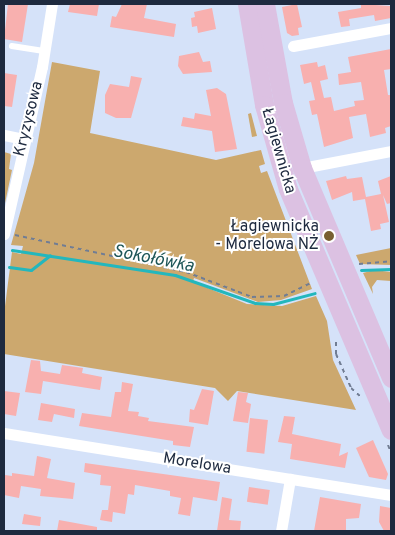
<!DOCTYPE html>
<html>
<head>
<meta charset="utf-8">
<style>
	body { margin:0 }
	#map { position:relative; width:395px; height:535px; overflow:hidden; background:#d5e2f9; font-family:Overpass,sans-serif }
	div>[style] { position:absolute }
	[style*='--x'] { left:calc(var(--x)*1px); top:calc(var(--y)*1px); width:calc(var(--w)*1px); rotate:calc(var(--a)*1deg) }
	.green>* { inset:0; background:#cca86e }
	.stream>* { height:3px; margin:-1.5px; padding:0 1.5px; transform-origin:1.5px; border-radius:1.5px; background:#23b7bd }
	.building>* { inset:0; background:#f8b0af; transform-origin:0 0 }
	.path>* { height:2px; margin-top:-1px; transform-origin:0; background:repeating-linear-gradient(90deg,#717d93 0 4px,transparent 0 8px) }
	.lane>* { height:5.5px; margin:-2.75px; padding:0 2.75px; transform-origin:2.75px; border-radius:2.75px; background:#fff }
	.street>* { height:11px; margin:-5.5px; padding:0 5.5px; transform-origin:5.5px; border-radius:5.5px; background:#fff }
	.primary>* { height:19px; margin:-9.5px; padding:0 9.5px; transform-origin:9.5px; border-radius:9.5px; background:#dcc1e2 }
	.dots>* { width:14px; height:14px; translate:-50% -50%; box-sizing:border-box; border:2px solid #fff; border-radius:50% }
	span { translate:-50% -50%; white-space:nowrap; text-align:center; line-height:1.15; -webkit-text-stroke:4px #fff; paint-order:stroke }
	.street-label { font-size:16px; color:#1e2a3f }
	.poi-label { font-size:16px; color:#1e2a3f }
	.right { translate:-100% -50%; text-align:right }
	.water-label { font-size:18px; color:#1e5658; font-style:italic }
	.frame { position:absolute; inset:0; border:5px solid #1e2a3f; pointer-events:none }
</style>
</head>
<body>
<div id="map">
	<div class="green">
		<div style="clip-path:polygon(52px 62px,100px 71px,90px 133px,216px 160px,261px 150px,265px 164px,259px 166px,261px 173px,267px 171px,312px 289px,281px 300px,258px 302px,194px 278px,193px 282px,247px 304px,282px 306px,316px 296px,327px 321px,333px 360px,356px 410px,237px 391px,228px 401px,215px 388px,4px 354px,4px 314px,12px 252px,21px 254px,23px 246px,11px 245px,34px 163px)"></div>
		<div style="clip-path:polygon(251px 113px,257px 136px,252px 137px,248px 114px)"></div>
		<div style="clip-path:polygon(4px 152px,11px 154px,9px 169px,12px 170px,4px 208px)"></div>
		<div style="clip-path:polygon(391px 248px,391px 265px,360px 264px,356px 255px)"></div>
		<div style="clip-path:polygon(374px 270px,391px 272px,391px 281px,377px 280px,372px 287px,373px 294px,363px 273px)"></div>
	</div>
	<div class="stream">
		<div style="--x:12;--y:250;--w:165;--a:8.7"></div>
		<div style="--x:175;--y:275;--w:85;--a:19.3"></div>
		<div style="--x:255;--y:303;--w:18;--a:3"></div>
		<div style="--x:273;--y:304;--w:43;--a:-14.7"></div>
		<div style="--x:9;--y:267;--w:22;--a:8"></div>
		<div style="--x:31;--y:270;--w:24;--a:-38"></div>
		<div style="--x:361;--y:270;--w:30;--a:-2"></div>
	</div>
	<div class="building">
		<div style="clip-path:polygon(8px 4px,28px 4px,22px 42px,4px 39px)"></div>
		<div style="clip-path:polygon(70px 4px,99px 4px,97px 16px,68px 12px)"></div>
		<div style="clip-path:polygon(122px 4px,147px 4px,144px 18px,176px 24px,174px 37px,110px 27px,112px 16px,116px 17px)"></div>
		<div style="clip-path:polygon(297px 4px,302px 27px,298px 28px,299px 35px,292px 36px,287px 33px,282px 7px)"></div>
		<div style="clip-path:polygon(361px 4px,390px 6px,391px 18px,375px 21px,374px 15px,349px 19px,350px 26px,341px 27px,338px 12px,361px 8px)"></div>
		<div style="clip-path:polygon(212px 8px,216px 29px,198px 33px,197px 26px,192px 27px,191px 18px,195px 17px,194px 12px)"></div>
		<div style="clip-path:polygon(391px 49px,391px 69px,384px 70px,388px 95px,391px 95px,391px 126px,385px 128px,386px 133px,370px 137px,366px 114px,349px 117px,353px 138px,324px 147px,317px 114px,312px 115px,309px 101px,315px 100px,311px 82px,304px 84px,300px 65px,317px 62px,318px 67px,325px 65px,328px 79px,320px 81px,324px 98px,331px 97px,334px 111px,355px 106px,354px 101px,364px 100px,361px 82px,339px 85px,338px 74px,351px 72px,348px 57px)"></div>
		<div style="clip-path:polygon(199px 52px,203px 62px,210px 61px,212px 72px,183px 74px,178px 66px,179px 56px)"></div>
		<div style="clip-path:polygon(4px 73px,17px 75px,12px 107px,4px 106px)"></div>
		<div style="clip-path:polygon(131px 76px,142px 78px,131px 118px,116px 118px,105px 113px,105px 95px,110px 84px,129px 87px)"></div>
		<div style="clip-path:polygon(217px 88px,226px 94px,237px 149px,215px 152px,212px 131px,181px 126px,183px 117px,194px 119px,195px 113px,211px 116px,206px 90px)"></div>
		<div style="clip-path:polygon(346px 176px,347px 179px,362px 177px,366px 197px,381px 194px,378px 181px,391px 176px,391px 203px,387px 204px,383px 195px,389px 222px,380px 224px,381px 229px,371px 231px,365px 199px,353px 201px,352px 192px,332px 200px,326px 181px)"></div>
		<div style="clip-path:polygon(31px 360px,40px 361px,41px 371px,60px 374px,62px 365px,83px 368px,82px 373px,102px 377px,100px 390px,43px 381px,41px 394px,25px 392px)"></div>
		<div style="clip-path:polygon(122px 382px,133px 384px,128px 411px,139px 412px,138px 416px,149px 418px,148px 421px,194px 427px,190px 447px,173px 445px,173px 441px,79px 426px,82px 413px,111px 417px,115px 392px,121px 392px)"></div>
		<div style="clip-path:polygon(202px 389px,214px 391px,208px 425px,189px 422px,190px 409px,194px 410px)"></div>
		<div style="clip-path:polygon(4px 391px,20px 393px,16px 416px,4px 414px)"></div>
		<div style="clip-path:polygon(238px 392px,248px 393px,246px 402px,251px 404px,248px 423px,233px 421px)"></div>
		<div style="clip-path:polygon(41px 403px,75px 409px,74px 418px,54px 414px,52px 422px,38px 420px)"></div>
		<div style="clip-path:polygon(284px 416px,295px 417px,292px 434px,341px 444px,339px 456px,348px 452px,345px 468px,290px 459px,292px 444px,278px 442px)"></div>
		<div style="left:250px;top:418px;width:18px;height:34px;rotate:6deg"></div>
		<div style="clip-path:polygon(373px 440px,388px 474px,386px 480px,369px 477px,356px 448px)"></div>
		<div style="clip-path:polygon(37px 456px,51px 459px,47px 478px,75px 483px,73px 499px,40px 496px,41px 489px,21px 486px,19px 498px,4px 495px,5px 475px,12px 476px,12px 473px,34px 476px)"></div>
		<div style="clip-path:polygon(85px 463px,220px 482px,217px 501px,193px 497px,190px 516px,178px 514px,181px 498px,170px 496px,170px 491px,135px 485px,134px 495px,128px 494px,125px 514px,113px 512px,112px 522px,100px 520px,102px 510px,108px 510px,111px 486px,100px 485px,101px 475px,84px 472px)"></div>
		<div style="left:249px;top:487px;width:21px;height:15px;rotate:8deg"></div>
		<div style="clip-path:polygon(222px 497px,232px 499px,229px 520px,241px 521px,240px 531px,217px 531px)"></div>
		<div style="clip-path:polygon(320px 497px,361px 504px,359px 518px,346px 519px,346px 531px,314px 531px)"></div>
		<div style="clip-path:polygon(380px 506px,391px 508px,391px 531px,384px 531px,379px 522px)"></div>
		<div style="clip-path:polygon(24px 514px,41px 517px,40px 526px,22px 524px)"></div>
		<div style="clip-path:polygon(59px 520px,97px 527px,97px 531px,57px 531px)"></div>
	</div>
	<div class="path">
		<div style="--x:15;--y:235;--w:175;--a:12.2"></div>
		<div style="--x:186;--y:272;--w:71;--a:20.7"></div>
		<div style="--x:252;--y:297;--w:32;--a:-2"></div>
		<div style="--x:284;--y:296;--w:30;--a:-26"></div>
		<div style="--x:359;--y:264;--w:32;--a:-5"></div>
		<div style="--x:336;--y:342;--w:12;--a:90"></div>
		<div style="--x:336;--y:354;--w:37;--a:66"></div>
		<div style="--x:351;--y:388;--w:12;--a:42"></div>
		<div style="--x:388;--y:445;--w:9;--a:69"></div>
	</div>
	<div class="lane">
		<div style="--x:12;--y:46;--w:32;--a:9"></div>
	</div>
	<div class="street">
		<div style="--x:293;--y:46;--w:100;--a:-10.4"></div>
		<div style="--x:4;--y:135;--w:20;--a:11"></div>
		<div style="--x:302;--y:168;--w:91;--a:-10.8"></div>
		<div style="--x:4;--y:234;--w:171;--a:-77.2"></div>
		<div style="--x:42;--y:67;--w:64;--a:-81"></div>
		<div style="--x:4;--y:433;--w:392;--a:9.1"></div>
		<div style="--x:281;--y:531;--w:53;--a:-80.2"></div>
	</div>
	<div class="primary">
		<div style="--x:247;--y:4;--w:102;--a:80.4"></div>
		<div style="--x:264;--y:105;--w:87;--a:74.1"></div>
		<div style="--x:288;--y:189;--w:262;--a:66.9"></div>
		<div style="--x:265;--y:4;--w:101;--a:79.7"></div>
		<div style="--x:283;--y:103;--w:68;--a:73.7"></div>
		<div style="--x:302;--y:168;--w:228;--a:67"></div>
	</div>
	<div class="dots">
		<div style="left:329px;top:236px;background:#785e30"></div>
	</div>
	<div class="street-label">
		<span style="left:29px;top:119px;rotate:-76deg">Kryzysowa</span>
		<span style="left:278px;top:151px;rotate:74deg">Łagiewnicka</span>
		<span style="left:197px;top:464px;rotate:9deg">Morelowa</span>
	</div>
	<div class="poi-label">
		<span class="right" style="left:319px;top:236px">Łagiewnicka<br>- Morelowa NŻ</span>
	</div>
	<div class="water-label">
		<span style="left:153px;top:260px;rotate:11deg">Sokołówka</span>
	</div>
	<div class="frame"></div>
</div>
</body>
</html>
